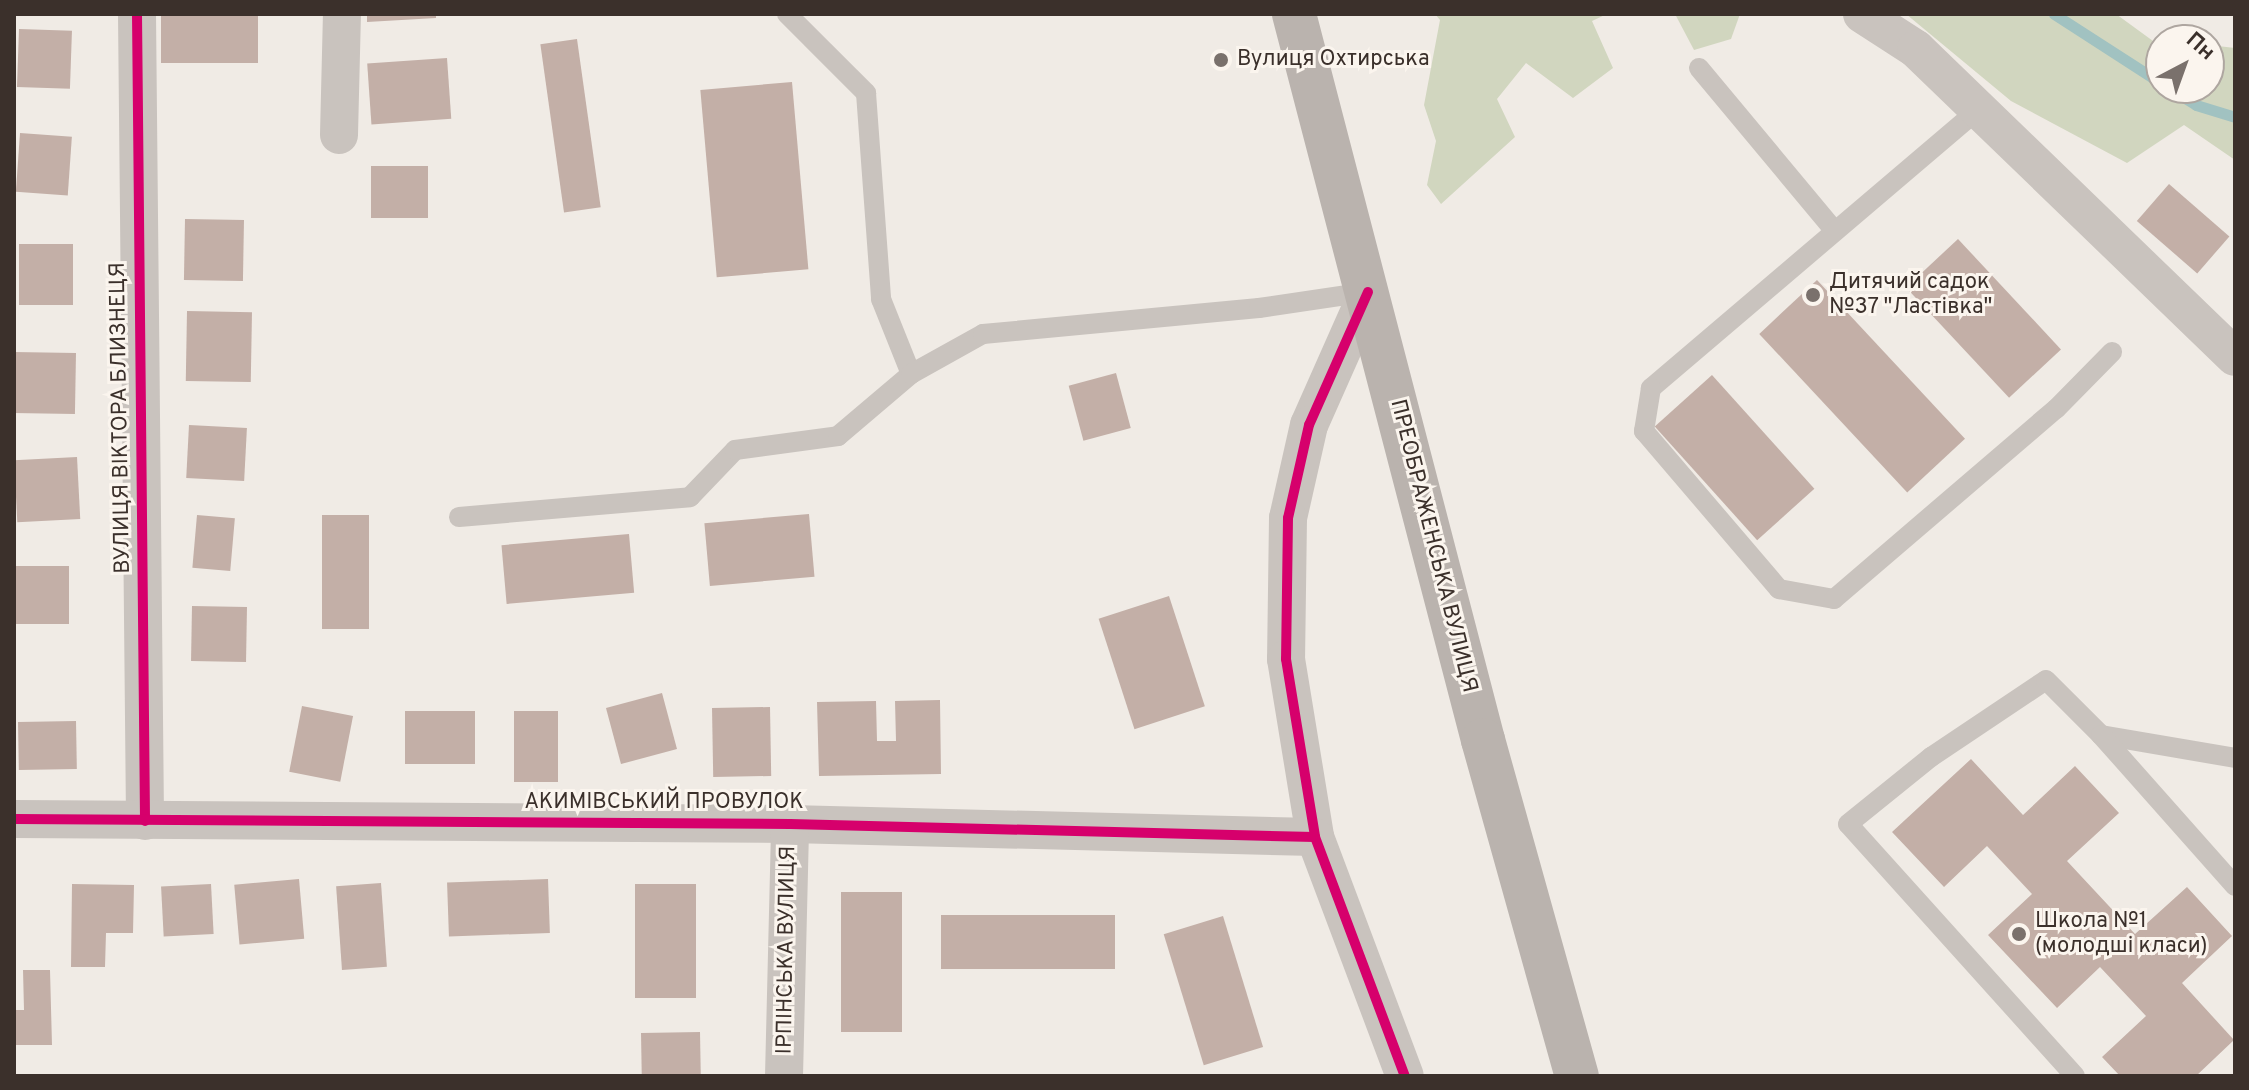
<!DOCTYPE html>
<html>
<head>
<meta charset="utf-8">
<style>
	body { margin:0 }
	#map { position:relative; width:2249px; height:1090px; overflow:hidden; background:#f0ebe5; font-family:Overpass,sans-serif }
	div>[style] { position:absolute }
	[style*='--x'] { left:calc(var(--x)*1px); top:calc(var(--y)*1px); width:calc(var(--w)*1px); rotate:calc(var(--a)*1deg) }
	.green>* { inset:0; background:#d1d6bf }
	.stream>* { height:11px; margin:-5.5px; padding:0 5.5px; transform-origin:5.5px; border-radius:5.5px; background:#a1c2c1 }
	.building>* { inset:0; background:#c3afa7; transform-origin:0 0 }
	.service>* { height:20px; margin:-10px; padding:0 10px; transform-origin:10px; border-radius:10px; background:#c9c3be }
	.minor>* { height:38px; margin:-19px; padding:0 19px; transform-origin:19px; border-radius:19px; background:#c9c3be }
	.secondary>* { height:44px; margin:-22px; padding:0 22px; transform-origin:22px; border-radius:22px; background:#bab3ae }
	.cycleway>* { height:10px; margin:-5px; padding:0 5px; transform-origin:5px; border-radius:5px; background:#d6006c }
	.dots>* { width:22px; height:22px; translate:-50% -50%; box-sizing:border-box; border:4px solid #fbf5ee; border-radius:50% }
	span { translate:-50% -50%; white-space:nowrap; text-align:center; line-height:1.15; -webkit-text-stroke:6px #fbf5ee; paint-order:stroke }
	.poi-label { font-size:22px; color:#3b302b }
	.left { translate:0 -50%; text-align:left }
	.street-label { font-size:22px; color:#3b302b }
	.frame { position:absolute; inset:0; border:16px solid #3b302b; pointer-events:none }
	.north { position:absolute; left:2145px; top:24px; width:80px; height:80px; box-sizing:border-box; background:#fbf5ee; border:2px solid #aea6a0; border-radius:50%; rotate:41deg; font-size:22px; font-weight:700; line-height:32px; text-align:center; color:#3b302b }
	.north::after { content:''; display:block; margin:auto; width:28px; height:36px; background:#7a716c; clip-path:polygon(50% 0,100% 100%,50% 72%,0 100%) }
</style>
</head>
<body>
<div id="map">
	<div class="green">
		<div style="clip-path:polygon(1435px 14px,1607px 14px,1592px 21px,1613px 68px,1573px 98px,1526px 63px,1497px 99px,1515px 137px,1441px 204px,1427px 185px,1436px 141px,1424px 105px,1440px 20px)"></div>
		<div style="clip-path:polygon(1675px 14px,1740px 14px,1731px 39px,1694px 50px)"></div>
		<div style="clip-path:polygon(1906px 14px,2116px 14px,2153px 41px,2161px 41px,2161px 88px,2209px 88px,2209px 45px,2235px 48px,2235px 160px,2184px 125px,2127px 163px,2011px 101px)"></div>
	</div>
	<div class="stream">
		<div style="--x:2054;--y:14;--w:127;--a:32.8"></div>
		<div style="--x:2169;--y:88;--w:32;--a:32"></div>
		<div style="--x:2196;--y:105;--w:41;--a:17.1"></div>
	</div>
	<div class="building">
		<div style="left:161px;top:14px;width:97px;height:49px"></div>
		<div style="clip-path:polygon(367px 14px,436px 14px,436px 18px,367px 22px)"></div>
		<div style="left:19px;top:29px;width:53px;height:58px;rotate:2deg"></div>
		<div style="left:577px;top:39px;width:170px;height:37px;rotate:82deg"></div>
		<div style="left:447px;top:58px;width:61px;height:80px;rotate:86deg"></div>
		<div style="left:792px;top:82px;width:188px;height:92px;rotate:85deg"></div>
		<div style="left:20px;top:133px;width:52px;height:59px;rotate:4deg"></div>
		<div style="left:371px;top:166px;width:57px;height:52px"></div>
		<div style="left:2169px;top:184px;width:80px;height:49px;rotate:41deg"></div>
		<div style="left:185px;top:219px;width:59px;height:61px;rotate:1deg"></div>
		<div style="left:1958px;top:239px;width:151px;height:71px;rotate:47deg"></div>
		<div style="left:19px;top:244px;width:54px;height:61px"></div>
		<div style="left:1817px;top:280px;width:217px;height:79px;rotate:47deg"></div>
		<div style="left:187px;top:311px;width:65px;height:70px;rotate:1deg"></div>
		<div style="left:14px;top:352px;width:62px;height:61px;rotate:1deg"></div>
		<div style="left:1116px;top:373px;width:57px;height:49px;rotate:75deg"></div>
		<div style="left:1712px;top:375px;width:153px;height:77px;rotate:48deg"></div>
		<div style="left:189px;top:425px;width:58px;height:53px;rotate:3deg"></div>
		<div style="left:77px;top:457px;width:62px;height:63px;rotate:87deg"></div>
		<div style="left:809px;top:514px;width:63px;height:105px;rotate:85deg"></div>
		<div style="left:197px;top:515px;width:38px;height:53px;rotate:5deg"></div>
		<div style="left:322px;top:515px;width:47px;height:114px"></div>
		<div style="left:629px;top:534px;width:59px;height:128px;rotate:85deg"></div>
		<div style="left:14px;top:566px;width:55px;height:58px"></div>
		<div style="left:1169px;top:596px;width:116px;height:74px;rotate:72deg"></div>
		<div style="left:192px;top:606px;width:55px;height:55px;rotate:1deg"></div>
		<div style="left:662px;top:693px;width:58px;height:58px;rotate:75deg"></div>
		<div style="clip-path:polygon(940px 700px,941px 774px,819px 776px,817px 702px,876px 701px,877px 741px,896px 741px,895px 701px)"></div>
		<div style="left:302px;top:706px;width:52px;height:67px;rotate:11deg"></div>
		<div style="left:770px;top:707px;width:69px;height:58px;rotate:89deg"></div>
		<div style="left:405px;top:711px;width:70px;height:53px"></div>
		<div style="left:514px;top:711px;width:44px;height:71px"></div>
		<div style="left:76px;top:721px;width:48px;height:58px;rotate:89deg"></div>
		<div style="clip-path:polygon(1971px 759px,2023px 815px,2075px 766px,2119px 813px,2067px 861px,2135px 934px,2187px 887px,2232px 936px,2182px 983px,2234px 1040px,2196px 1076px,2120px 1076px,2102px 1057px,2146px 1016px,2100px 967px,2057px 1008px,1988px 935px,2032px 894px,1987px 846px,1944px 887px,1892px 832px)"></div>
		<div style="left:299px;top:879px;width:60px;height:65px;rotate:85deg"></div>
		<div style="left:548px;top:879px;width:54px;height:101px;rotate:88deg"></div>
		<div style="left:381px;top:883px;width:84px;height:45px;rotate:86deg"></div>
		<div style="clip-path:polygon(72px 884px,134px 885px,133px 933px,106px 933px,105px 967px,71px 967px)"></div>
		<div style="left:211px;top:884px;width:50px;height:50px;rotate:87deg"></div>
		<div style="left:635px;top:884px;width:61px;height:114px"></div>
		<div style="left:841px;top:892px;width:61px;height:140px"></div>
		<div style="left:1115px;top:915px;width:54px;height:174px;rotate:90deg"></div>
		<div style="left:1223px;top:916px;width:137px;height:62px;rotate:73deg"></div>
		<div style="clip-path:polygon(23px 970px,50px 970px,52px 1045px,15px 1045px,14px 1010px,24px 1010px)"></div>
		<div style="left:700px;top:1032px;width:44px;height:59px;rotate:89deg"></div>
	</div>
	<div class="service">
		<div style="--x:787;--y:14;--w:112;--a:45"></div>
		<div style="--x:866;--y:93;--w:207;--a:85.8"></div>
		<div style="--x:881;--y:299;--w:81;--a:68.2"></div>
		<div style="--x:1699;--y:68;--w:212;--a:50.2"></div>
		<div style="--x:1979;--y:109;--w:431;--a:139.6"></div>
		<div style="--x:1651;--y:388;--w:44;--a:99.2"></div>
		<div style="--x:1644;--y:431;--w:208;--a:49.5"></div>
		<div style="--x:1779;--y:589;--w:56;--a:10.3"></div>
		<div style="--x:1834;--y:599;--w:292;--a:-40.6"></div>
		<div style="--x:2056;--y:409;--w:80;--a:-45.5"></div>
		<div style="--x:459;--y:517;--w:232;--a:-4.9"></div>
		<div style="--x:690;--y:497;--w:65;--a:-46.2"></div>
		<div style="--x:735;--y:450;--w:104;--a:-7.7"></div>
		<div style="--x:838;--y:436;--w:96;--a:-40.3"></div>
		<div style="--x:911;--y:374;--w:82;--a:-29.1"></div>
		<div style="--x:983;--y:334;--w:277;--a:-5.4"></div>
		<div style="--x:1259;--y:308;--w:110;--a:-8.4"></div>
		<div style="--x:2101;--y:735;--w:136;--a:9.7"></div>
		<div style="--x:2075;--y:1076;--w:339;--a:-132"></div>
		<div style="--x:1848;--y:824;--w:107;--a:-38.9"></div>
		<div style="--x:1931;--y:757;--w:138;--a:-33.8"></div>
		<div style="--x:2046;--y:680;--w:78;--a:45"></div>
		<div style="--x:2101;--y:735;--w:202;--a:48.4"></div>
	</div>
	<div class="minor">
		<div style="--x:137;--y:14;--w:807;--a:89.43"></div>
		<div style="--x:1862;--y:14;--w:64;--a:32.9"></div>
		<div style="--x:1916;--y:49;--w:443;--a:44"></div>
		<div style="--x:339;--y:135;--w:121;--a:-88.6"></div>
		<div style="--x:1368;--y:292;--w:145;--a:113.9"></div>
		<div style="--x:1309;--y:425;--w:95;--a:102.7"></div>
		<div style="--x:1288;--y:518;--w:141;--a:90.8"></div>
		<div style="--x:1286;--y:659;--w:180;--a:80.7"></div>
		<div style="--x:1315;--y:837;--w:255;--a:69.4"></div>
		<div style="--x:14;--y:819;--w:776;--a:0.37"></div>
		<div style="--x:790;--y:824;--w:525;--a:1.42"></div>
		<div style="--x:784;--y:1076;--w:252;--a:-88.6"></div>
	</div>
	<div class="secondary">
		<div style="--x:1294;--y:14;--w:750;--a:75.41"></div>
		<div style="--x:1483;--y:740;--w:349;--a:74.4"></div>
	</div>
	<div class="cycleway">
		<div style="--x:137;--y:14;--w:807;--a:89.43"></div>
		<div style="--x:1368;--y:292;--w:145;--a:113.9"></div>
		<div style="--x:1309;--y:425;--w:95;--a:102.7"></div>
		<div style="--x:1288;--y:518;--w:141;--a:90.8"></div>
		<div style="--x:1286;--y:659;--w:180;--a:80.7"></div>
		<div style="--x:1315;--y:837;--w:255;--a:69.4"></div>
		<div style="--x:14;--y:819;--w:776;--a:0.37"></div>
		<div style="--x:790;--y:824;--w:525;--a:1.42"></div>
	</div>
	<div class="dots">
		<div style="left:1221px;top:60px;background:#7a716c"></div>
		<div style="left:1813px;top:295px;background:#7a716c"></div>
		<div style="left:2019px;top:934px;background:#7a716c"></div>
	</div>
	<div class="poi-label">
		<span class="left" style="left:1237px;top:60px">Вулиця Охтирська</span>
		<span class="left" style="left:1829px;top:295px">Дитячий садок<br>№37 "Ластівка"</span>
		<span class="left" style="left:2035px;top:934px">Школа №1<br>(молодші класи)</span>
	</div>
	<div class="street-label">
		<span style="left:121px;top:418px;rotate:-91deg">ВУЛИЦЯ ВІКТОРА БЛИЗНЕЦЯ</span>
		<span style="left:1433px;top:546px;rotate:76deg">ПРЕОБРАЖЕНСЬКА ВУЛИЦЯ</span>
		<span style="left:664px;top:803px">АКИМІВСЬКИЙ ПРОВУЛОК</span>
		<span style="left:787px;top:950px;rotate:-89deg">ІРПІНСЬКА ВУЛИЦЯ</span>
	</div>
	<div class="frame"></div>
	<div class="north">Пн</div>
</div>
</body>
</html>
